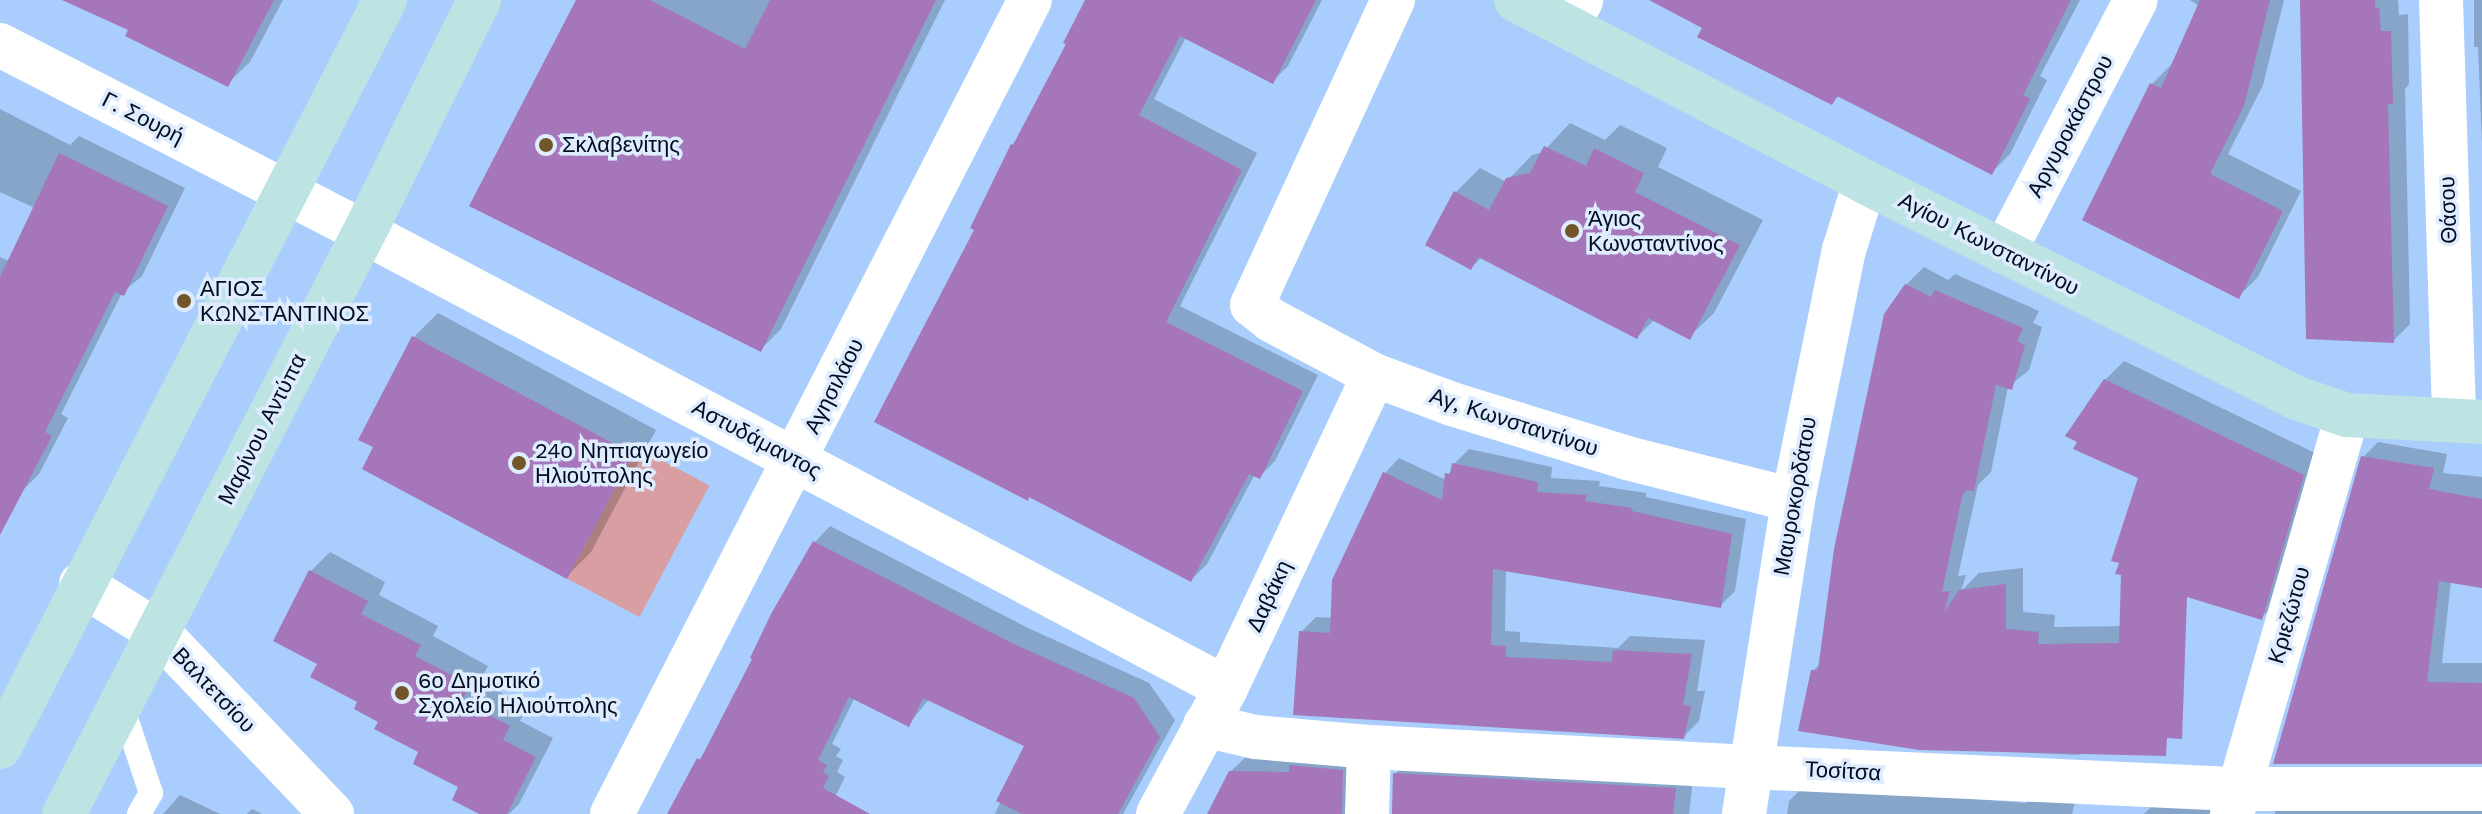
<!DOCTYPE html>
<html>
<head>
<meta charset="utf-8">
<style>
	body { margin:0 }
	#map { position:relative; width:2482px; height:814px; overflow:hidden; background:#a9cdfc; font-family:"Work Sans",sans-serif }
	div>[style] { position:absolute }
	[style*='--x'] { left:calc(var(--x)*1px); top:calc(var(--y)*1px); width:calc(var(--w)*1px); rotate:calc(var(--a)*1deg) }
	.green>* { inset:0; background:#d89ea1; transform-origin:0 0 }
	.shadow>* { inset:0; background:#0003; transform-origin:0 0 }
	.building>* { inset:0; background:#a576ba }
	.lane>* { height:24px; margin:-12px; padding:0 12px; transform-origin:12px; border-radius:12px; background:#fff }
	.street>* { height:44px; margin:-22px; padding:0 22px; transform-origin:22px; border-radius:22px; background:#fff }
	.secondary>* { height:44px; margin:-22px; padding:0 22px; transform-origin:22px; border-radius:22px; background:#bee3e3 }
	.dots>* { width:22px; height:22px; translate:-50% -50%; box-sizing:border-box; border:4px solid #deecfe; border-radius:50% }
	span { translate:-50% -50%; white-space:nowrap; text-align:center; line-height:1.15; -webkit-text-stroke:7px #deecfe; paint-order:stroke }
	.street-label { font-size:22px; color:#010c20 }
	.poi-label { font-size:22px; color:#010c20 }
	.left { translate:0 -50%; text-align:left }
</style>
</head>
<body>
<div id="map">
	<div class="green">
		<div style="left:637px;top:447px;width:82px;height:149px;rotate:28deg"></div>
	</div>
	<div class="shadow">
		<div style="clip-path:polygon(67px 0,283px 0,250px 62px,227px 84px,131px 29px)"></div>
		<div style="clip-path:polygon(579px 0,945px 0,781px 329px,761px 349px)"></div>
		<div style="clip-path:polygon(1088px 0,1322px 0,1288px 66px,1272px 82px,1186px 37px,1154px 99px,1257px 153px,1180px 306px,1318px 375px,1275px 461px,1259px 477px,1255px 474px,1207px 564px,1191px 580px,976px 229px,1012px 145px,1020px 137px)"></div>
		<div style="clip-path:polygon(1683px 0,2080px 0,2040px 76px,2047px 80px,2010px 154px,1992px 172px,1840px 95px,1832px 103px,1705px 27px)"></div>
		<div style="clip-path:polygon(2284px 0,2263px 85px,2228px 154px,2301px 191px,2258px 277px,2239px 296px,2084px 219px,2152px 84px,2172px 64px,2199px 6px,2190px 0)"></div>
		<div style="clip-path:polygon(2302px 0,2398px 0,2399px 15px,2408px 14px,2409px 84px,2405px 89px,2410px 324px,2393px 341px)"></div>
		<div style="clip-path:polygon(2474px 0,2482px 0,2482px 145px,2478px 47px,2474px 47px)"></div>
		<div style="clip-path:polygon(0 109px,70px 145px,79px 136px,185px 188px,142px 276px,122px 293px,61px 414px,68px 418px,39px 474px,21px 492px,0 529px,0 257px,9px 261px,35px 208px,0 192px)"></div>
		<div style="clip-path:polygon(1570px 123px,1605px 140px,1620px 125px,1667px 148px,1658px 167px,1763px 220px,1714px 313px,1689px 337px,1655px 319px,1637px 337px,1482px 257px,1471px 268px,1456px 192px,1480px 168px,1506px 182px,1532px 155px,1543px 152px)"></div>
		<div style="clip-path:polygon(1924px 267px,1948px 280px,1955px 274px,2039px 311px,2033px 323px,2042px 327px,2029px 370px,2008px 387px,1991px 472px,1978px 485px,1958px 576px,1966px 575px,1961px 591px,1979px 573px,2023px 568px,2023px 612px,2055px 615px,2054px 627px,2129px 626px,2096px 737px,2079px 755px,1919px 748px,1813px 671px,1821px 663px,1906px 285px)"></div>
		<div style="clip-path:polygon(438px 313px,656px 430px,591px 552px,567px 576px,376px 447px,414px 337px)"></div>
		<div style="clip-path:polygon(2124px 361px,2321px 456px,2280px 599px,2261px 618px,2140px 477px,2105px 380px)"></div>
		<div style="clip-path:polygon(2378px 442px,2447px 454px,2443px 473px,2482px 477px,2482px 586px,2451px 581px,2442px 663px,2482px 663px,2482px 762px,2275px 762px,2363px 457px)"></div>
		<div style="clip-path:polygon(1469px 449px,1552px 467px,1551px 478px,1600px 481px,1599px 486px,1646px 493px,1646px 497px,1746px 519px,1735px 591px,1720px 606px,1506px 569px,1505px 631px,1520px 632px,1520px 642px,1618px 648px,1630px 636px,1705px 640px,1697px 691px,1705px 691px,1699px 721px,1684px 736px,1301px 632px,1316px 617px,1333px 618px,1385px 473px,1399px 458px,1446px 480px,1454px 464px)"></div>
		<div style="clip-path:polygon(830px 526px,1028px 628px,1149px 683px,1175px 720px,1123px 814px,995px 814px,1027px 745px,929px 699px,909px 724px,855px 697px,832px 744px,841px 749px,836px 756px,843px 760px,837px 772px,845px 777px,834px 799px,836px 814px,669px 814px,699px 760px,707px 751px,815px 542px)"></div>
		<div style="clip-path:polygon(330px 552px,385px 582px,379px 595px,438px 626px,433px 636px,488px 666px,480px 681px,527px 707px,520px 721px,553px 738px,519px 804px,509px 814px,483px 814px,461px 786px,381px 721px,319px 663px,276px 640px,311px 571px)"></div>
		<div style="clip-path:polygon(1362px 751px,1370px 814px,1210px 814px,1230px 772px,1250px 753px)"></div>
		<div style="clip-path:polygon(1414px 755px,1694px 770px,1689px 814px,1392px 814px,1395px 774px)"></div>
		<div style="clip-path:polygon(1804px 786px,2026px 803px,2039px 790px,2078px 792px,2072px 814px,1787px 814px,1789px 801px)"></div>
		<div style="clip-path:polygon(180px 795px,220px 814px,163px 814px)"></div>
		<div style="left:2275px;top:800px;width:207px;height:20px"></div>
		<div style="clip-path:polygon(2153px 805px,2213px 808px,2213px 814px,2144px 814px)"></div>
		<div style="clip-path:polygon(252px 809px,262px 814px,247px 814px)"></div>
	</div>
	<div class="building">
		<div style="clip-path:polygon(62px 0,274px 0,228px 87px,125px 36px,128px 30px)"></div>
		<div style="clip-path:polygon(576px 0,650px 0,745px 49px,770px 0,936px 0,761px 352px,469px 206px)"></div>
		<div style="clip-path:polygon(1085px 0,1316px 0,1273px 84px,1180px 36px,1139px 115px,1242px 170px,1166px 322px,1303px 391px,1260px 479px,1249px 474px,1191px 582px,1029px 497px,1028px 501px,874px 422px,974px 230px,970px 228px,1011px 144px,1013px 145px,1066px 44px,1063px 43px)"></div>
		<div style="clip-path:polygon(1649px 0,2071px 0,2023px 95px,2030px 99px,1992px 175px,1837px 96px,1832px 105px,1697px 37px,1702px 28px)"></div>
		<div style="clip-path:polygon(2200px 0,2270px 0,2244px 106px,2210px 174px,2283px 211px,2239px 299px,2082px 220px,2150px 83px,2161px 88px)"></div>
		<div style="clip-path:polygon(2300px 0,2375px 0,2375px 8px,2379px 8px,2381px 31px,2391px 31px,2393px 104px,2388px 104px,2394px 343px,2306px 339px)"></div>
		<div style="clip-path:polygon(1544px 146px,1586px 166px,1594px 148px,1644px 173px,1635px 192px,1740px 245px,1690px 340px,1648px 318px,1637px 339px,1478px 257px,1471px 270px,1425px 245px,1454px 191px,1489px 210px,1506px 178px,1530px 173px)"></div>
		<div style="clip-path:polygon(59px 153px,168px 206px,124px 296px,115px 292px,45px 432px,52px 436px,0 535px,0 277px)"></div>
		<div style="clip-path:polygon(1905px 284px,1931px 297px,1935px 290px,2023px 328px,2017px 341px,2025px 345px,2012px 390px,1996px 385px,1974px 491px,1966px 490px,1962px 497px,1942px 592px,1950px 591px,1944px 612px,1959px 590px,2006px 584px,2006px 629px,2039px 632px,2038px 644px,2119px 643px,2121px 575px,2115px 574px,2119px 563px,2111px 561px,2138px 478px,2073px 449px,2077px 442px,2065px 436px,2104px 379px,2304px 475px,2262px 620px,2187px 597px,2182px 739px,2167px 738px,2166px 756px,1919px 750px,1798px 731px,1811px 670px,1818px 670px,1834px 549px,1884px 314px)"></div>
		<div style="clip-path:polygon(412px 336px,633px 454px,567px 579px,362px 469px,373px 447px,358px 440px)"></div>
		<div style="clip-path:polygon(2361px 456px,2434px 468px,2429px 489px,2482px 499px,2482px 588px,2439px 581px,2427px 682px,2482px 683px,2482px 764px,2273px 764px)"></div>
		<div style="clip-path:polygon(1452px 463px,1538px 482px,1537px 492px,1587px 495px,1585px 501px,1632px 508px,1632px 511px,1732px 534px,1721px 608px,1493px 569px,1491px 645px,1506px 646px,1506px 657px,1612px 662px,1613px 650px,1692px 654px,1683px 705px,1691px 706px,1684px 739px,1293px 715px,1299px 631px,1330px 633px,1332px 580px,1383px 472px,1442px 500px,1445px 473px,1450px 474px)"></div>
		<div style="clip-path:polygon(813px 541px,1012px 643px,1134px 698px,1160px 737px,1118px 814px,1022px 814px,996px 801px,1024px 746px,923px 698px,909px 727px,849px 697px,818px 760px,827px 765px,823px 772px,829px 776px,823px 788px,870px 814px,667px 814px,697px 758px,700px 760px,752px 659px,750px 658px,771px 614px)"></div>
		<div style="clip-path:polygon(309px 570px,368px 601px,361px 614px,421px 645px,415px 656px,471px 685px,462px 700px,510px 726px,503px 740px,536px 757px,507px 814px,479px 814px,452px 800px,458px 787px,413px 764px,418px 752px,374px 729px,378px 722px,354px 709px,357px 702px,310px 677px,317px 664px,273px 641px)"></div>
		<div style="clip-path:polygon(1289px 765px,1343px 770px,1342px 814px,1207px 814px,1229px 771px,1289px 772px)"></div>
		<div style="clip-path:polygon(1393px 773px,1676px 788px,1673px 814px,1392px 814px)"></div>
	</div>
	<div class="lane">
		<div style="--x:121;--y:703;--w:95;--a:71.6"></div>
		<div style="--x:151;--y:793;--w:24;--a:120"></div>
	</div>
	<div class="street">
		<div style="--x:1393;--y:0;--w:336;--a:114.8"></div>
		<div style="--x:1252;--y:305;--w:24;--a:38"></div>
		<div style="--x:1271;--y:320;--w:117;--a:28.1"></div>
		<div style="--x:1374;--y:375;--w:83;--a:20.4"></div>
		<div style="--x:1452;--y:404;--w:183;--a:17.1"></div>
		<div style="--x:1627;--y:458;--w:171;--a:14.2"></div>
		<div style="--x:2441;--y:0;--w:420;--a:88.2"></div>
		<div style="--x:1568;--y:26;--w:29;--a:-63"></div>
		<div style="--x:0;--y:45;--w:409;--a:27.2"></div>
		<div style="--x:364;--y:232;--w:975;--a:27.88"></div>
		<div style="--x:2004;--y:252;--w:284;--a:-62.4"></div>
		<div style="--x:81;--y:584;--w:91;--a:31.9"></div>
		<div style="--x:158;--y:632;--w:252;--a:46.3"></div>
		<div style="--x:1205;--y:725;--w:51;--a:13.5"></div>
		<div style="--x:1255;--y:737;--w:114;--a:5"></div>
		<div style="--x:1369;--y:747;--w:382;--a:3"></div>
		<div style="--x:1750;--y:767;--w:489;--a:2.6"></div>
		<div style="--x:2239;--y:789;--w:243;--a:0"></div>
		<div style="--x:612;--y:814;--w:915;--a:-62.82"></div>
		<div style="--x:1158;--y:814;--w:143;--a:-61.6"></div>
		<div style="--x:1226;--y:688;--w:346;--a:-64.7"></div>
		<div style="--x:1367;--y:814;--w:67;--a:-88.3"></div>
		<div style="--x:1744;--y:814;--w:318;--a:-81.1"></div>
		<div style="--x:1793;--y:500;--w:255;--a:-78.5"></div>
		<div style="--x:1844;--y:250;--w:71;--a:-72.8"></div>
		<div style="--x:2232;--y:814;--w:415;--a:-73.9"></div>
	</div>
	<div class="secondary">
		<div style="--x:1516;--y:0;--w:394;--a:27.5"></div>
		<div style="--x:1865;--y:182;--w:483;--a:26.6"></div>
		<div style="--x:2297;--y:398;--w:53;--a:18.8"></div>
		<div style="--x:2347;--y:415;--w:135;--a:3"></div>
		<div style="--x:0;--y:747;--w:840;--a:-62.73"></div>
		<div style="--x:64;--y:814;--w:665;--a:-62.7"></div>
		<div style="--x:369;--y:223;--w:249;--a:-63.7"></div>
	</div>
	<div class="dots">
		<div style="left:546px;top:145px;background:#73552a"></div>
		<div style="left:1572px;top:231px;background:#73552a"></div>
		<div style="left:184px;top:301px;background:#73552a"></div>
		<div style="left:519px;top:463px;background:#73552a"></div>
		<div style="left:402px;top:693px;background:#73552a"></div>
	</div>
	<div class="street-label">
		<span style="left:143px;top:118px;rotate:27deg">Γ. Σουρή</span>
		<span style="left:2070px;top:126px;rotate:-62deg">Αργυροκάστρου</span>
		<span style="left:2448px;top:210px;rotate:-92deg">Θάσου</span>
		<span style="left:1989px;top:244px;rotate:27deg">Αγίου Κωνσταντίνου</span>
		<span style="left:834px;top:386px;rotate:-63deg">Αγησιλάου</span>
		<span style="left:1514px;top:422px;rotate:18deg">Αγ, Κωνσταντίνου</span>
		<span style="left:262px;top:429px;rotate:-63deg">Μαρίνου Αντύπα</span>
		<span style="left:757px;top:439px;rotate:28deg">Αστυδάμαντος</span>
		<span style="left:1795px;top:496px;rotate:-80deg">Μαυροκορδάτου</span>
		<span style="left:1269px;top:596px;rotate:-65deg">Δαβάκη</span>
		<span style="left:2289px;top:615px;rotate:-74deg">Κριεζώτου</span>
		<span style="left:214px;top:690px;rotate:46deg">Βαλτετσίου</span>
		<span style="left:1843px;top:771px;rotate:3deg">Τοσίτσα</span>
	</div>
	<div class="poi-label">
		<span class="left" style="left:562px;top:145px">Σκλαβενίτης</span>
		<span class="left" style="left:1588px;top:231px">Άγιος<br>Κωνσταντίνος</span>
		<span class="left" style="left:200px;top:301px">ΑΓΙΟΣ<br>ΚΩΝΣΤΑΝΤΙΝΟΣ</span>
		<span class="left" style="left:535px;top:463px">24ο Νηπιαγωγείο<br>Ηλιούπολης</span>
		<span class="left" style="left:418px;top:693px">6ο Δημοτικό<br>Σχολείο Ηλιούπολης</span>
	</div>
</div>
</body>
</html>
